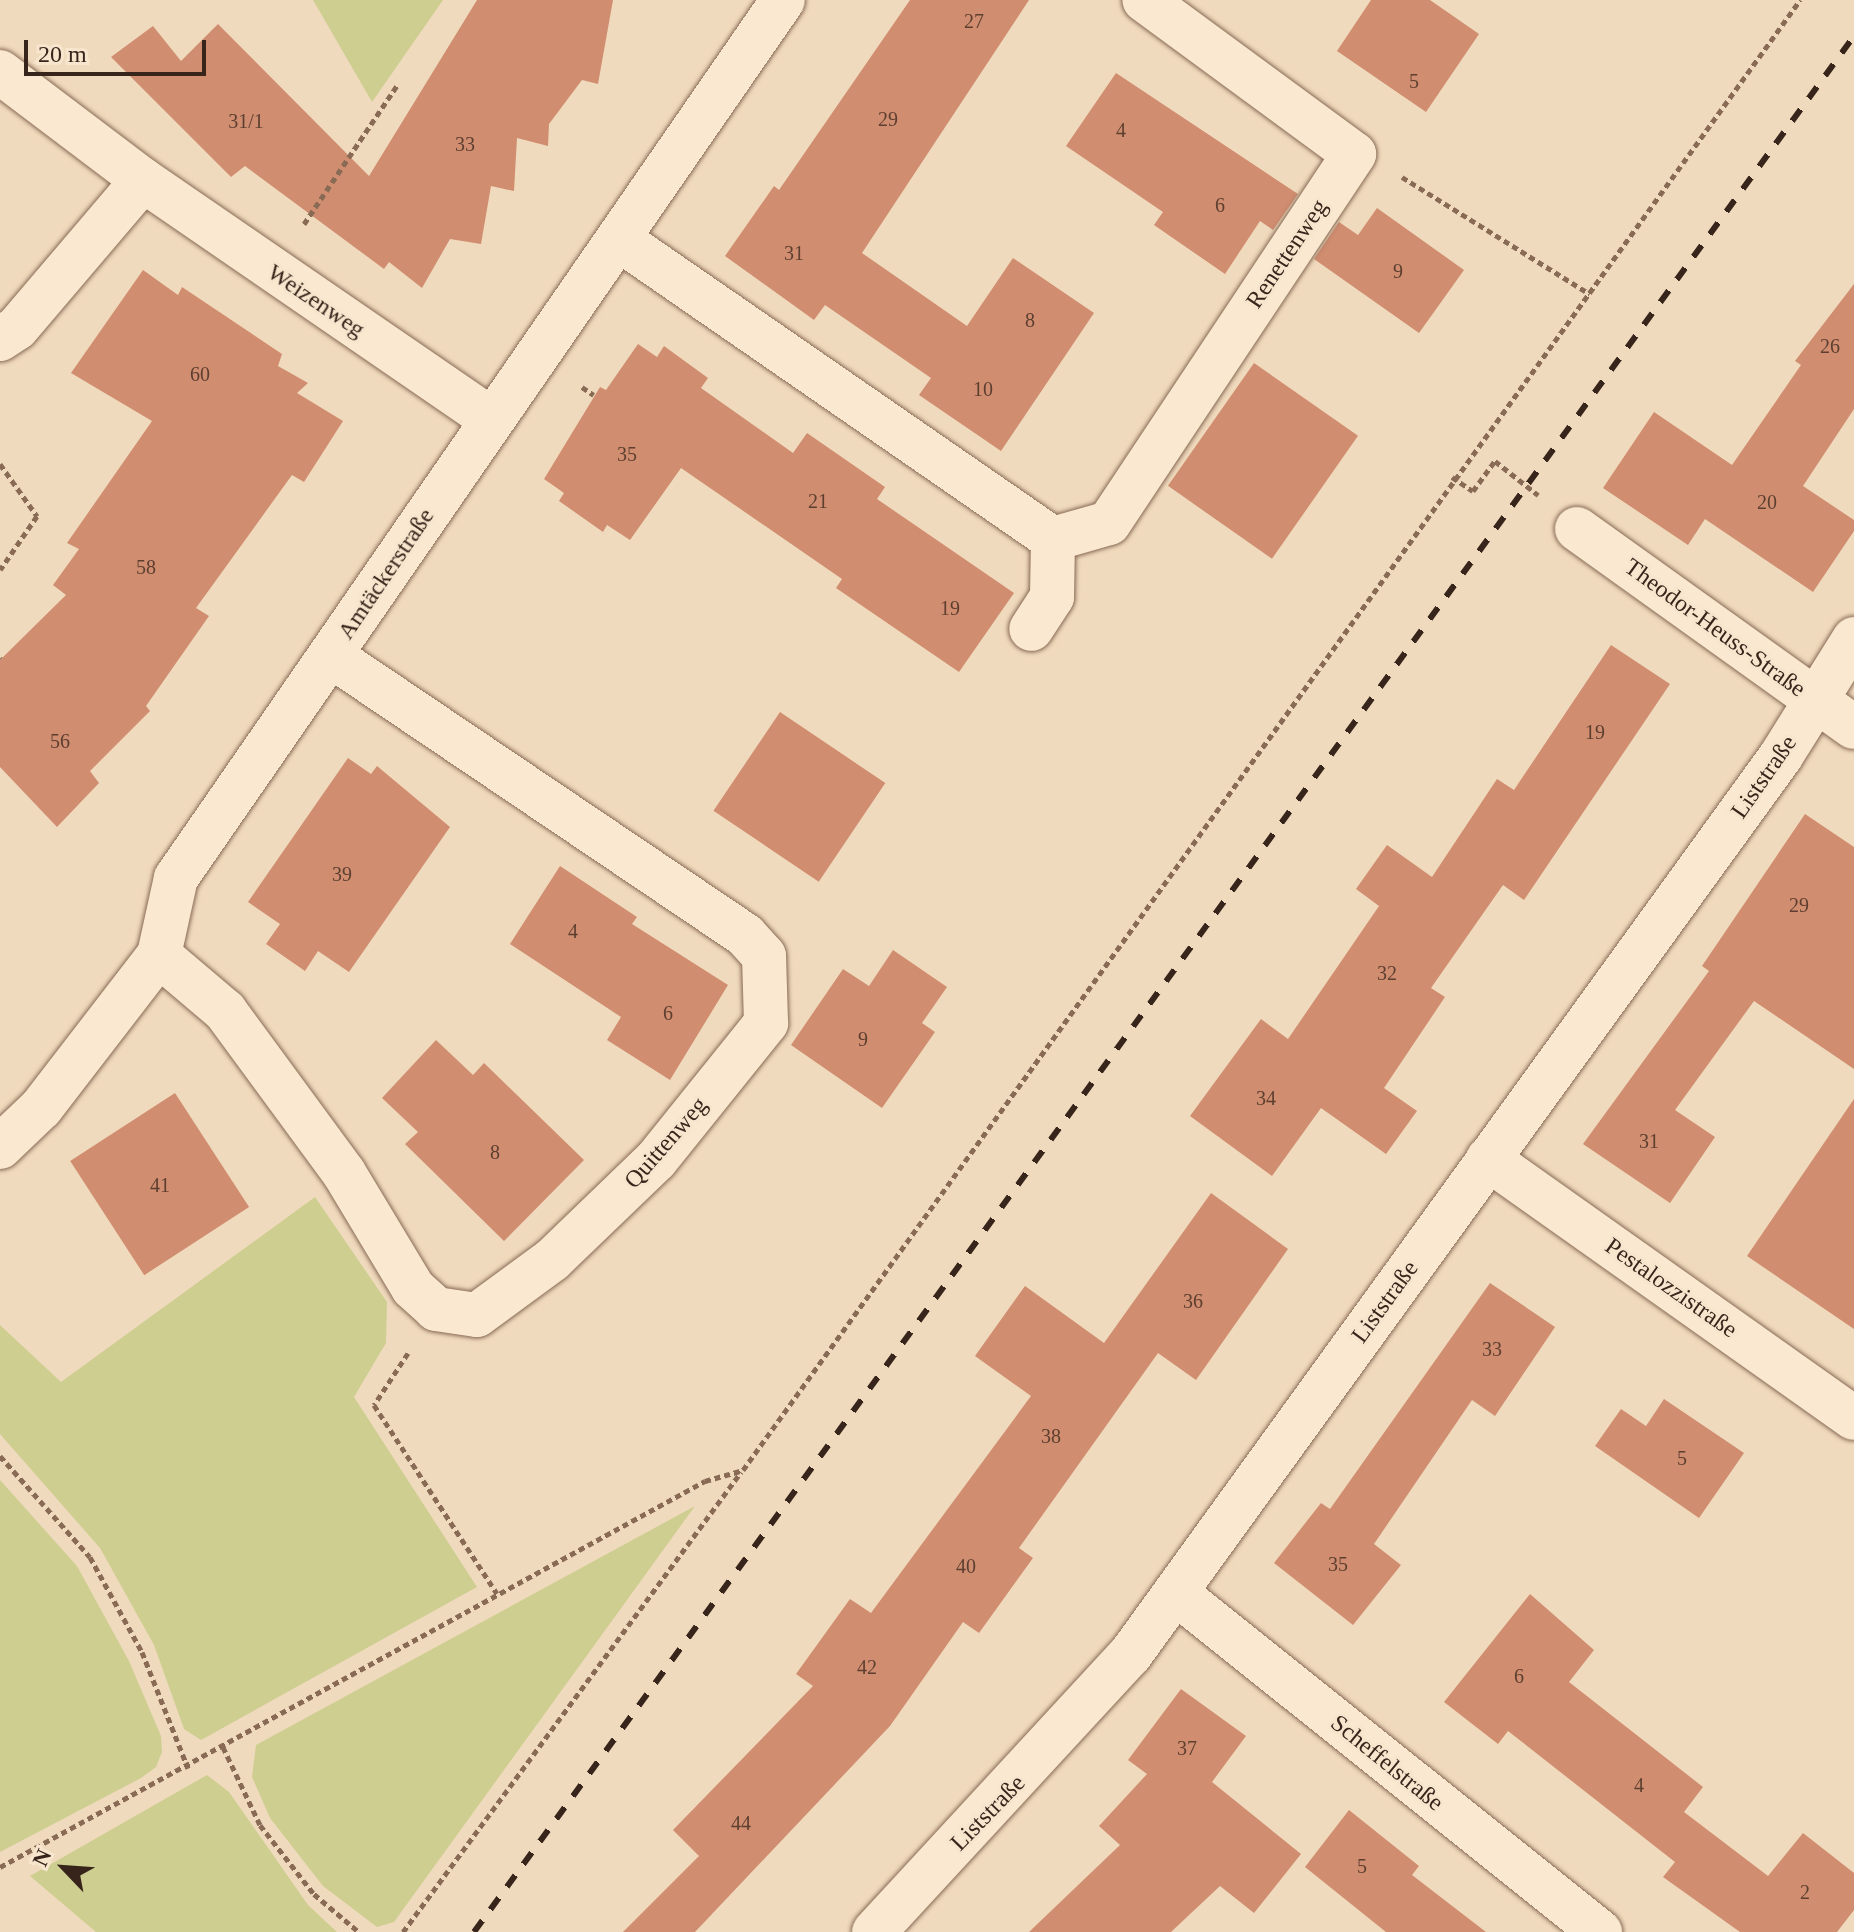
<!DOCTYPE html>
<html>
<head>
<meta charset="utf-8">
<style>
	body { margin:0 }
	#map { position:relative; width:1854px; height:1932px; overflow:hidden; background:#f0dabd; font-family:Georgia,serif }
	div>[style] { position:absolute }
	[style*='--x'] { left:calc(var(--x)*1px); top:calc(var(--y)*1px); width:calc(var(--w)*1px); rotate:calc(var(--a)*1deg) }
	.green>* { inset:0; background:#cece90 }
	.building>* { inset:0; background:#d08d70; transform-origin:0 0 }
	.path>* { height:5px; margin-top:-2.5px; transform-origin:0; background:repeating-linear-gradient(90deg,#886a55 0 6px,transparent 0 10px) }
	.roads { filter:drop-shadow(0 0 2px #886a55) drop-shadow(0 0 2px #886a55) }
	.street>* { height:44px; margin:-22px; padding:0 22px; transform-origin:22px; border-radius:22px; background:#fae9d0 }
	.rail>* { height:6px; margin-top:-3px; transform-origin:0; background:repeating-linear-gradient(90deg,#37251b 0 14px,transparent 0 28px) }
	span { translate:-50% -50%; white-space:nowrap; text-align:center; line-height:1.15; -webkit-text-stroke:6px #f7e6cd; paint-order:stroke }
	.number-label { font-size:20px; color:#5d3f30 }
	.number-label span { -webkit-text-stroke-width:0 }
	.street-label { font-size:24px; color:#37251b }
	.north { position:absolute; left:24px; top:1828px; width:80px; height:80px; -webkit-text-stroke:6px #f7e6cd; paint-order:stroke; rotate:295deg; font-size:22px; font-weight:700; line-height:32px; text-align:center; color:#37251b }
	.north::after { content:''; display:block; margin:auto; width:28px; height:36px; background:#37251b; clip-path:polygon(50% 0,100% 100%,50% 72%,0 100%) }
	.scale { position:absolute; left:24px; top:40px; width:182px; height:36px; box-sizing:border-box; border:4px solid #37251b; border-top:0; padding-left:10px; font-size:24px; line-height:28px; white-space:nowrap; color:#37251b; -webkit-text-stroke:6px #f7e6cd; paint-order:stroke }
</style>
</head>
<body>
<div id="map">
	<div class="green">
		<div style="clip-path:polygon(313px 0,443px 0,372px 102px)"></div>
		<div style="clip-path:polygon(315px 1197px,387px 1302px,386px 1343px,354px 1397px,477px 1587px,201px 1740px,184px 1729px,154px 1645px,100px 1548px,0 1434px,0 1325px,61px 1382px)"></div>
		<div style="clip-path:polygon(0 1480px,77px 1566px,129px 1661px,161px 1736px,162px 1752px,156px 1767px,141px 1778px,0 1852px)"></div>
		<div style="clip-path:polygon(695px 1506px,394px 1922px,377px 1927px,323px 1886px,270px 1818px,252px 1777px,256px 1745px)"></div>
		<div style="clip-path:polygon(207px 1775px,229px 1792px,308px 1905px,337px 1932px,96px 1932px,30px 1876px)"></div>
	</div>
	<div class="building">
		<div style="clip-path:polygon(477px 0,613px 0,598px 84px,582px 80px,549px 124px,548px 146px,517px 138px,514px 191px,491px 186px,481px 244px,450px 239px,422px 288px,389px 262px,384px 269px,245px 166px,231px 177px,111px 57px,153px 26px,181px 61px,218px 24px,369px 176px)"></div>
		<div style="clip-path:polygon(910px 0,1029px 0,862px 253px,967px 326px,1013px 258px,1094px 313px,1001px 451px,919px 395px,931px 378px,825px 305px,814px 320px,725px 256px,774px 186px,779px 190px)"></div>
		<div style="clip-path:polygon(1371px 0,1430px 0,1479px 34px,1426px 112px,1337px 51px)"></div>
		<div style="clip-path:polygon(1116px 73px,1298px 194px,1273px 230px,1260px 221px,1225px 274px,1154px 225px,1163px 212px,1066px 146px)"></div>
		<div style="clip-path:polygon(1377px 208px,1464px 270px,1419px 333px,1314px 259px,1339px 222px,1358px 235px)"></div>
		<div style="clip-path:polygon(143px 270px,178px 295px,182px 287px,282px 354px,278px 366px,308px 383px,297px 393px,343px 421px,304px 482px,292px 475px,196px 608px,209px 616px,146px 706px,150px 711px,90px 771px,99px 783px,57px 827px,0 767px,0 660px,66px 595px,53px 585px,79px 549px,67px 543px,152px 421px,71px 373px)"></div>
		<div style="clip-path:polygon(1854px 284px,1854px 409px,1803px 486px,1854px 520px,1854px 531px,1813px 592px,1705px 519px,1688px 545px,1603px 488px,1654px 412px,1732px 465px,1801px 365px,1795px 361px)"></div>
		<div style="clip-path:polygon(638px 344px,657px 357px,664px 346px,708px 378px,701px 388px,793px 453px,807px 433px,885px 487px,877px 499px,1014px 593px,959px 672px,836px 588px,842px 579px,681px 468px,630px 540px,607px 525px,603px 532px,559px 501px,564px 493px,544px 479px,600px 387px,606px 390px)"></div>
		<div style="left:1254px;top:363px;width:127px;height:150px;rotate:35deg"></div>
		<div style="clip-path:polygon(1611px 645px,1670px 684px,1524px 900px,1503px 885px,1431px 988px,1445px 997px,1384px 1088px,1417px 1111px,1386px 1154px,1321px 1108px,1272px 1176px,1190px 1116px,1261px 1019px,1288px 1039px,1379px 906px,1356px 889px,1387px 845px,1432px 877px,1497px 779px,1514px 790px)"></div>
		<div style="left:780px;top:712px;width:127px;height:119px;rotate:34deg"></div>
		<div style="clip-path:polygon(348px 758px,371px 774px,377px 766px,450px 827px,349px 972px,318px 951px,305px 971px,266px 944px,280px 924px,248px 902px)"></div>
		<div style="clip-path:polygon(1805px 814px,1854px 847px,1854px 1069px,1754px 1001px,1675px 1110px,1715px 1137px,1670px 1203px,1583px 1144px,1709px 971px,1702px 966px)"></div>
		<div style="clip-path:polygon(560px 866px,637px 917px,632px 924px,728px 985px,670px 1080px,607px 1040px,621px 1017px,510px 944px)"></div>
		<div style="clip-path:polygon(893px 950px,947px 987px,922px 1023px,935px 1032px,882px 1108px,791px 1045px,843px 969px,869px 986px)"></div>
		<div style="clip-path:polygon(436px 1040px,473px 1075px,484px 1063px,584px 1160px,504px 1241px,405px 1144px,418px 1132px,382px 1098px)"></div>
		<div style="left:175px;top:1093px;width:136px;height:125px;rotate:57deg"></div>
		<div style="clip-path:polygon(1854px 1099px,1854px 1329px,1747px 1256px)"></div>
		<div style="clip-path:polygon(1211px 1193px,1288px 1249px,1196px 1380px,1158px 1353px,1019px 1548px,1033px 1558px,979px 1633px,963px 1622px,890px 1726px,695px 1932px,623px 1932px,699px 1856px,673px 1830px,813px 1686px,796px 1674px,850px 1599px,871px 1613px,1031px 1396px,975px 1356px,1025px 1286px,1104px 1343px)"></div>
		<div style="clip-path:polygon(1490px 1283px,1555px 1327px,1495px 1416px,1472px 1400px,1374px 1544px,1401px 1565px,1353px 1625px,1274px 1563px,1321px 1503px,1330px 1509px)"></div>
		<div style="clip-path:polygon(1664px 1399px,1744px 1453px,1699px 1518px,1595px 1446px,1621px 1409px,1646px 1426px)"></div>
		<div style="clip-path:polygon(1530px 1594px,1594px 1650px,1569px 1682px,1703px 1787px,1684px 1812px,1768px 1876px,1803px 1833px,1854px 1873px,1854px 1910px,1837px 1932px,1740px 1932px,1663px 1877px,1675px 1862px,1508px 1731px,1498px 1744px,1444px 1702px)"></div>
		<div style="clip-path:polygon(1181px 1689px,1246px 1736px,1212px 1782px,1301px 1854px,1254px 1913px,1220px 1886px,1171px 1932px,1029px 1932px,1120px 1845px,1099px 1826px,1147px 1774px,1128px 1760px)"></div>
		<div style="clip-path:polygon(1349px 1810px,1419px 1866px,1412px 1875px,1486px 1932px,1386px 1932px,1305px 1867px)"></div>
	</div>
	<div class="path">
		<div style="--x:1402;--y:177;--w:221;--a:31.9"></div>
		<div style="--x:304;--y:224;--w:169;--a:-56.1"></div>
		<div style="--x:582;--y:387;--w:14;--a:34"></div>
		<div style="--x:0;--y:464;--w:64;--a:54.6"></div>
		<div style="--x:37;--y:516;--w:65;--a:124.4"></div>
		<div style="--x:1452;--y:477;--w:25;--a:34"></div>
		<div style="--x:1473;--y:491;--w:37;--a:-54"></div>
		<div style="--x:1495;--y:461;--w:55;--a:38.3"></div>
		<div style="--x:0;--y:658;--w:1;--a:45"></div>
		<div style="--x:408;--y:1353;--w:62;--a:123.2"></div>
		<div style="--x:374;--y:1405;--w:225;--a:56.9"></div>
		<div style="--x:0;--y:1456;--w:135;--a:48.3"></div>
		<div style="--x:90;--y:1557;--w:108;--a:61.3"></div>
		<div style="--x:142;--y:1652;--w:125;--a:68.4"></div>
		<div style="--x:223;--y:1747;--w:86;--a:64.6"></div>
		<div style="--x:260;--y:1825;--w:88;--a:52"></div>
		<div style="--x:314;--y:1894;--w:59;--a:40.2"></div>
		<div style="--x:0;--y:1867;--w:804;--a:-28.7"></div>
		<div style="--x:705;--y:1481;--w:40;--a:-16"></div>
		<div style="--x:743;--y:1470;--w:1811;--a:-54.28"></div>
		<div style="--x:403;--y:1932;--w:571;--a:-53.69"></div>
	</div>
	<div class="roads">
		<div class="street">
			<div style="--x:0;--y:72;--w:179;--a:37.1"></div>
			<div style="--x:143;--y:180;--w:422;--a:34.5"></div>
			<div style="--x:620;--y:240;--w:526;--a:34.63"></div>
			<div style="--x:1053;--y:539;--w:58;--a:91"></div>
			<div style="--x:1052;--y:597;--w:38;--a:123"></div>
			<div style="--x:0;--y:339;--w:20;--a:-33"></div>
			<div style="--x:17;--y:328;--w:194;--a:-49.6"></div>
			<div style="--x:1577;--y:529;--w:340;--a:35.6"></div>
			<div style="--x:1053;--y:539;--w:58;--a:-15.9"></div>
			<div style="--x:1109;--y:523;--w:443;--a:-56.4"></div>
			<div style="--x:1354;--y:154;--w:260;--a:-143.7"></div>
			<div style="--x:159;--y:955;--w:87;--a:40.3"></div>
			<div style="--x:225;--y:1011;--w:201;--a:53.7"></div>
			<div style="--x:344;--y:1173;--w:134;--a:59"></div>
			<div style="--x:413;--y:1288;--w:31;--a:42"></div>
			<div style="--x:436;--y:1309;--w:41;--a:8.3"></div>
			<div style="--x:477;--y:1315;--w:93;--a:-36.3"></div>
			<div style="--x:552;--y:1260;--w:144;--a:-43.9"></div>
			<div style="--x:656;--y:1160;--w:176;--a:-51.2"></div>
			<div style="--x:766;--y:1023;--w:67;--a:-91.7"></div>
			<div style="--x:764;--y:956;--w:28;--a:-132"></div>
			<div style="--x:745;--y:935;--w:499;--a:-146"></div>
			<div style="--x:0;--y:1147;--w:57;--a:-43.6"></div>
			<div style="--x:41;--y:1108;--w:193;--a:-52.4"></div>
			<div style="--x:159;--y:955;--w:79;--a:-77.6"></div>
			<div style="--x:176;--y:878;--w:1067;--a:-55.34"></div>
			<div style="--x:1488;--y:1159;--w:448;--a:35.3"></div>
			<div style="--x:1176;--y:1593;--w:543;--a:38.64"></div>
			<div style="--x:874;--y:1932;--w:377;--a:-47.3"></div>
			<div style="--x:1130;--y:1655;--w:1110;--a:-54.09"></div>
			<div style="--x:1781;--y:756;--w:138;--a:-58"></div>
		</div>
	</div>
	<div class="rail">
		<div style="--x:474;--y:1932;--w:2345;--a:-53.95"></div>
	</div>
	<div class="number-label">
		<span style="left:974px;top:21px">27</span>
		<span style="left:1414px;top:81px">5</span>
		<span style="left:888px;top:119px">29</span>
		<span style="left:246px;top:121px">31/1</span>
		<span style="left:1121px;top:130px">4</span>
		<span style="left:465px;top:144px">33</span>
		<span style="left:1220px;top:205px">6</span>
		<span style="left:794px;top:253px">31</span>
		<span style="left:1398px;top:271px">9</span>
		<span style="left:1030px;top:320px">8</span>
		<span style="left:1830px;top:346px">26</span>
		<span style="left:200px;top:374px">60</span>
		<span style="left:983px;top:389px">10</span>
		<span style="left:627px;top:454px">35</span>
		<span style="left:818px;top:501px">21</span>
		<span style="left:1767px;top:502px">20</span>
		<span style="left:146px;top:567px">58</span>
		<span style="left:950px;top:608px">19</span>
		<span style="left:1595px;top:732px">19</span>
		<span style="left:60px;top:741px">56</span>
		<span style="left:342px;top:874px">39</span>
		<span style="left:1799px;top:905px">29</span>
		<span style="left:573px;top:931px">4</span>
		<span style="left:1387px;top:973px">32</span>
		<span style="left:668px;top:1013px">6</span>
		<span style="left:863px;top:1039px">9</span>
		<span style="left:1266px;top:1098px">34</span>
		<span style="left:1649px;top:1141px">31</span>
		<span style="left:495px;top:1152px">8</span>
		<span style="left:160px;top:1185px">41</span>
		<span style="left:1193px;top:1301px">36</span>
		<span style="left:1492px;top:1349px">33</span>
		<span style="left:1051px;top:1436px">38</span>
		<span style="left:1682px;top:1458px">5</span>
		<span style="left:1338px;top:1564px">35</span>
		<span style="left:966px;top:1566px">40</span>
		<span style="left:867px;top:1667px">42</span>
		<span style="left:1519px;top:1676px">6</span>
		<span style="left:1187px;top:1748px">37</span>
		<span style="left:1639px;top:1785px">4</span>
		<span style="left:741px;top:1823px">44</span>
		<span style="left:1362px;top:1866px">5</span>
		<span style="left:1805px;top:1892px">2</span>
	</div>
	<div class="street-label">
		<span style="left:1287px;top:254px;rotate:-56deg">Renettenweg</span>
		<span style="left:316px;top:301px;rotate:34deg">Weizenweg</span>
		<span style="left:386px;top:574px;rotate:-56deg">Amtäckerstraße</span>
		<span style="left:1715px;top:628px;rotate:36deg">Theodor-Heuss-Straße</span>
		<span style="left:1764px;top:777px;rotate:-55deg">Liststraße</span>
		<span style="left:666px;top:1143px;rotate:-49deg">Quittenweg</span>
		<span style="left:1671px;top:1288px;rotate:35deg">Pestalozzistraße</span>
		<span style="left:1385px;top:1302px;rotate:-54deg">Liststraße</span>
		<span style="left:1387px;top:1763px;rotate:39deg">Scheffelstraße</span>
		<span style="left:988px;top:1813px;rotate:-46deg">Liststraße</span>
	</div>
	<div class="north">N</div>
	<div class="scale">20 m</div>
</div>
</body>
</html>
